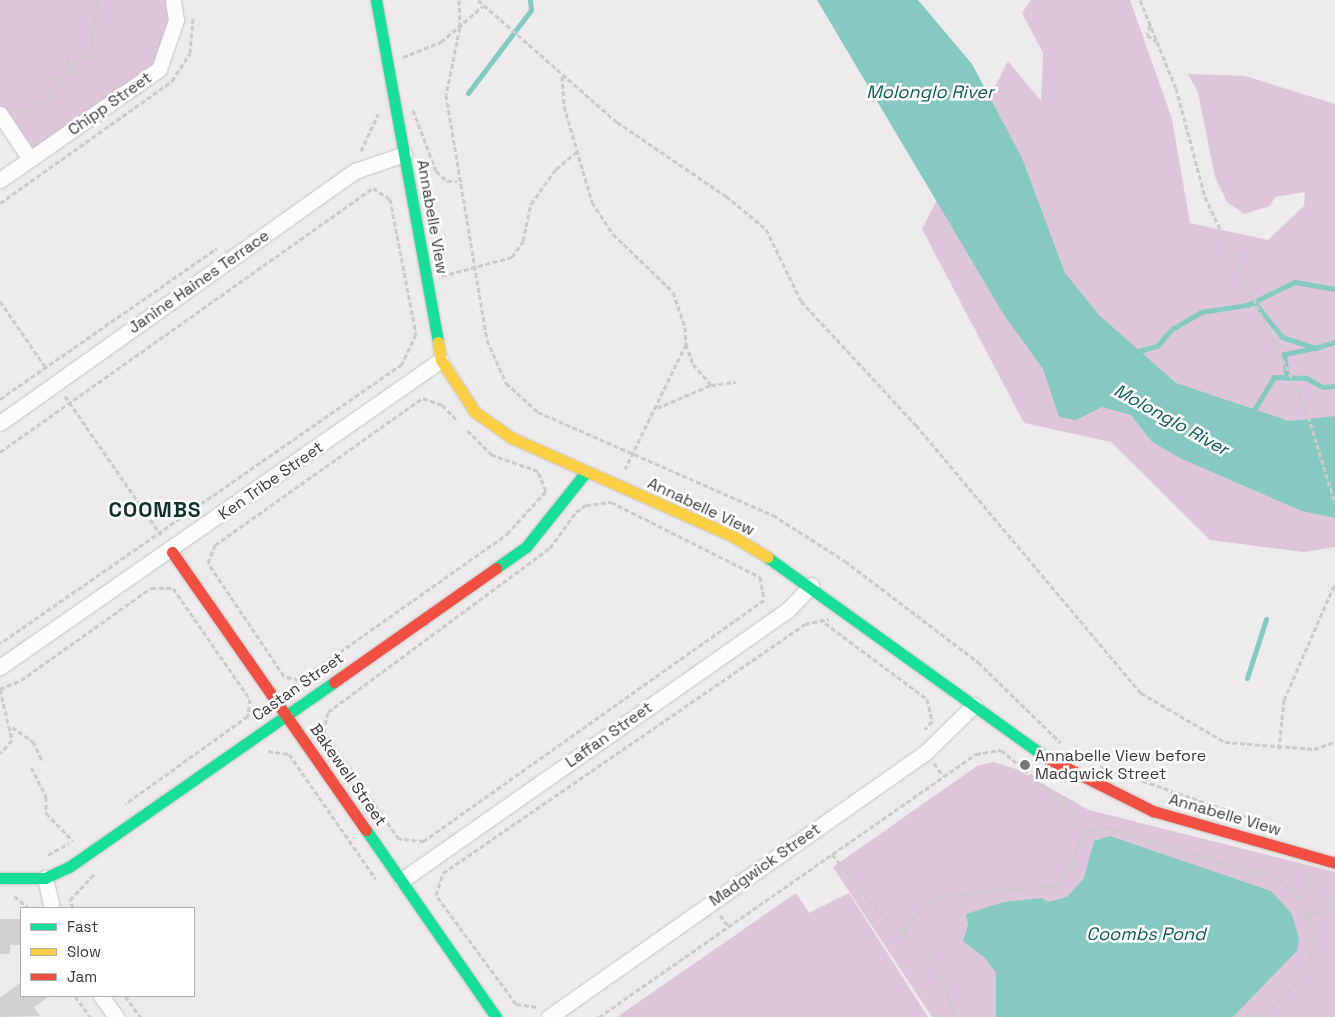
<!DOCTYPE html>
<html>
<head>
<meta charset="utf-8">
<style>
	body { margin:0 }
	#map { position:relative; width:1335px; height:1017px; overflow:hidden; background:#eceaeb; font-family:"Space Grotesk",sans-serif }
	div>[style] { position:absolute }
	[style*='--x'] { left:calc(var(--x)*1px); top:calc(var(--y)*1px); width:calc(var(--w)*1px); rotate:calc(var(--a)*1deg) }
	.green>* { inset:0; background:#dec6da }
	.water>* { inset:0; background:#86c9c1 }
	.stream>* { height:5px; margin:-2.5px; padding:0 2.5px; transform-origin:2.5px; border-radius:2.5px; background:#86c9c1 }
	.building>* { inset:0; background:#d1d0d0 }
	.path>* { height:3px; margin-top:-1.5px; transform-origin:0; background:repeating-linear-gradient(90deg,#cccacb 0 5px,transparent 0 7.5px) }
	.roads { filter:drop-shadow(0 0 1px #c6c4c5) drop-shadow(0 0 1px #c6c4c5) }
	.street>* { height:15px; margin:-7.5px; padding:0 7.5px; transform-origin:7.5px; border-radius:7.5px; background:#fcfcfc }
	.fast>* { height:11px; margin:-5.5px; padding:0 5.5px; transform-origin:5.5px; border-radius:5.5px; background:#16e098 }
	.slow>* { height:11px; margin:-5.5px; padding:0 5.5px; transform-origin:5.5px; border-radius:5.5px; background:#ffcf43 }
	.jam>* { height:11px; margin:-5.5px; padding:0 5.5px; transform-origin:5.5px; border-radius:5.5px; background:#f24e42 }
	.dots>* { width:14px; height:14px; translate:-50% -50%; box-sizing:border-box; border:2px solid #fff; border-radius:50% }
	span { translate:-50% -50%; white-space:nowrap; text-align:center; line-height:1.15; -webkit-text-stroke:5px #fff; paint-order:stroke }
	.street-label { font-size:16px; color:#3a3839 }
	.poi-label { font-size:16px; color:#3a3839 }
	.left { translate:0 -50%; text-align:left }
	.water-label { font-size:18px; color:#0b5e56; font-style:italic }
	.district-label { font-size:21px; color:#0f322d; font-weight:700; letter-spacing:1px }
	.legend { position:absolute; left:20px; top:907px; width:175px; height:90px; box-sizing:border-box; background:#fff; border:1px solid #b0afb0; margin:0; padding:6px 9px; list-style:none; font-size:15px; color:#3a3839 }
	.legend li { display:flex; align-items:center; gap:10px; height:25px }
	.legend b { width:25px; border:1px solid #b0afb0 }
</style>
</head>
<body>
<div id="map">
	<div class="green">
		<div style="clip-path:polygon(0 0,173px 0,159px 69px,30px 159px,0 114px)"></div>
		<div style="clip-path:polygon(1031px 0,1130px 0,1172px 119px,1190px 223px,1268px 240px,1304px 206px,1305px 192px,1275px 197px,1270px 206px,1244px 214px,1227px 202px,1215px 177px,1198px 92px,1188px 74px,1245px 76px,1335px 104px,1335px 547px,1304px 552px,1210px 540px,1111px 442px,1024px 423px,922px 229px,1008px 61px,1041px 101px,1043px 53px,1022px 13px)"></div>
		<div style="clip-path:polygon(993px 762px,1016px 769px,1089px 810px,1335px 872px,1335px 1017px,932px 1017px,833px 867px,977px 766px)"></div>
		<div style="clip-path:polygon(796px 893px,809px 913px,849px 893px,928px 1017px,617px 1017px)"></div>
	</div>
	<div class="water">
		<div style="clip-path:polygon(817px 0,918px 0,972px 64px,1022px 158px,1065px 273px,1099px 315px,1176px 383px,1289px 421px,1335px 416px,1335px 518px,1302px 511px,1182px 459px,1152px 442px,1131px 415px,1102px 407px,1076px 420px,1059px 417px,1043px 369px,1004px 315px)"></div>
		<div style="clip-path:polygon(1110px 836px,1271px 891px,1292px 914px,1299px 939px,1297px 951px,1233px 1017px,996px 1017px,996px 973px,985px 958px,963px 941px,968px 925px,966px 914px,1004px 902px,1042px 898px,1048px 902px,1067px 897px,1084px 878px,1094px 841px)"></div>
	</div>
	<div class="stream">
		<div style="--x:468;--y:93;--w:104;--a:-52.8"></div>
		<div style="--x:531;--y:10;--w:10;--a:-96"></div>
		<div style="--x:1254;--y:302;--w:45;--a:51.3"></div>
		<div style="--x:1282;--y:337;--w:35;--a:18"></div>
		<div style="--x:1315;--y:348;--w:21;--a:-17"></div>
		<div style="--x:1132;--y:353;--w:26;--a:-16"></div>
		<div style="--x:1157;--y:346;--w:23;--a:-49"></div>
		<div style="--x:1172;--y:329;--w:34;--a:-30"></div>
		<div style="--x:1201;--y:312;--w:47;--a:-8.7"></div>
		<div style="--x:1247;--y:305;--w:53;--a:-25.6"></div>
		<div style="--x:1295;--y:282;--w:41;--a:9.9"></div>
		<div style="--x:1287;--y:378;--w:24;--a:-97"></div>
		<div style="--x:1284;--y:354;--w:32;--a:-11"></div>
		<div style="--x:1251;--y:415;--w:44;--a:-58.8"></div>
		<div style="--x:1274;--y:377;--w:32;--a:2"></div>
		<div style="--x:1306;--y:378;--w:19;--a:28"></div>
		<div style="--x:1323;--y:387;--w:12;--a:-5"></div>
		<div style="--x:1247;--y:678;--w:62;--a:-72.1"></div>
	</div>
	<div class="building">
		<div style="clip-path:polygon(0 919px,20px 919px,20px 945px,10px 945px,10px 954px,0 954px)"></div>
		<div style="clip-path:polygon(21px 982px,21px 996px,50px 996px,34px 1007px,40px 1016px,0 1017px,0 998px)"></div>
	</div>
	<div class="path">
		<div style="--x:459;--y:0;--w:27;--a:88"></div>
		<div style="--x:460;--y:27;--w:69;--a:101.6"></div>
		<div style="--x:446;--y:95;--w:248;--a:80.5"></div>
		<div style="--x:487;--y:340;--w:47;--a:66.2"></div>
		<div style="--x:506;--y:383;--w:43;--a:42.2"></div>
		<div style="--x:538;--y:412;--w:257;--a:23.7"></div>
		<div style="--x:773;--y:515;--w:85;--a:32.6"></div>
		<div style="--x:845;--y:561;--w:167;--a:37.2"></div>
		<div style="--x:978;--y:662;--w:115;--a:44.3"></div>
		<div style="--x:478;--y:0;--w:185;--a:41.3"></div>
		<div style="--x:617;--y:122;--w:132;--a:34.2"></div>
		<div style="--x:726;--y:196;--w:52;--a:39.5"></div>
		<div style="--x:766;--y:229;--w:80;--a:64.1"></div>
		<div style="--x:801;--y:301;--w:169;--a:47.2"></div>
		<div style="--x:916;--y:425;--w:350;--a:50"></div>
		<div style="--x:1141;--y:693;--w:97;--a:30.3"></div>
		<div style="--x:1225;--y:742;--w:89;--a:4.5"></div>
		<div style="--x:1314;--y:749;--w:22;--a:-18"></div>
		<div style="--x:1140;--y:0;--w:95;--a:67.8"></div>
		<div style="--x:1176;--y:88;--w:113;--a:75.1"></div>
		<div style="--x:1205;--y:197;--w:235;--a:64.5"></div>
		<div style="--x:1306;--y:409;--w:99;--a:73"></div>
		<div style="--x:1150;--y:25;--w:10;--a:107"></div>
		<div style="--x:1147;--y:35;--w:11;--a:34"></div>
		<div style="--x:403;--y:57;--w:41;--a:-21.5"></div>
		<div style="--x:441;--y:42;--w:55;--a:-40.6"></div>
		<div style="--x:67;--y:58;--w:12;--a:66"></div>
		<div style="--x:562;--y:76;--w:30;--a:86"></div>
		<div style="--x:564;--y:106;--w:100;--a:73.7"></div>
		<div style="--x:592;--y:202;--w:38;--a:57"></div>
		<div style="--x:613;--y:234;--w:83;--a:44"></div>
		<div style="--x:673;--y:292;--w:37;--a:71"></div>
		<div style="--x:685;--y:327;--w:17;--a:87"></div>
		<div style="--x:686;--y:344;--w:139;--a:116"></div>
		<div style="--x:413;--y:110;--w:65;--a:69.3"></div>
		<div style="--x:436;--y:171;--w:15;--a:42"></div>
		<div style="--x:447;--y:181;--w:10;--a:0"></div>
		<div style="--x:18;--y:115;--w:36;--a:-27"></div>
		<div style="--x:50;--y:99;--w:22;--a:-66"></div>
		<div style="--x:59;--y:79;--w:44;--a:-43.2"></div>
		<div style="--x:91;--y:49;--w:49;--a:-81.9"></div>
		<div style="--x:361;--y:151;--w:41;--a:-65.3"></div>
		<div style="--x:0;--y:203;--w:211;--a:-35.3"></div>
		<div style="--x:172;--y:81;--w:33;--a:-57"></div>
		<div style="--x:190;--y:53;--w:38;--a:-85"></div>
		<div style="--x:442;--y:276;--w:73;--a:-15.2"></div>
		<div style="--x:512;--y:257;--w:19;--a:-55"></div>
		<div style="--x:523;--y:241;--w:38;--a:-78"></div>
		<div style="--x:531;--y:204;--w:43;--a:-54.5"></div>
		<div style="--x:556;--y:169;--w:26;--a:-40"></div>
		<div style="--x:0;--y:301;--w:81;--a:55.5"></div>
		<div style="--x:686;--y:344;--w:21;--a:71"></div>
		<div style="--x:693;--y:364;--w:28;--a:49"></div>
		<div style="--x:65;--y:396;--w:169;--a:55.4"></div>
		<div style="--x:0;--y:399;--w:264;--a:-34.8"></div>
		<div style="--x:657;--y:408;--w:59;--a:-23.1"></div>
		<div style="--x:711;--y:385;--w:25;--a:-7"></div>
		<div style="--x:0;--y:452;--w:457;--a:-35.3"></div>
		<div style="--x:373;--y:188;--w:20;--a:33"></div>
		<div style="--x:390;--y:199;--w:137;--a:79.1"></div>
		<div style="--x:416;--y:334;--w:33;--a:115"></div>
		<div style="--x:402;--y:364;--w:489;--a:145.2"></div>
		<div style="--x:611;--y:502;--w:167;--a:26.7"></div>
		<div style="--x:760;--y:577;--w:23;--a:80"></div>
		<div style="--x:764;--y:600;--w:417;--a:144.7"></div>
		<div style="--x:424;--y:841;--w:25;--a:-175"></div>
		<div style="--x:399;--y:839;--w:131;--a:-125"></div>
		<div style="--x:324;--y:732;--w:20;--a:-79"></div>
		<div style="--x:328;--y:712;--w:276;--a:-36.5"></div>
		<div style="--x:550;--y:548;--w:44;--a:-54.2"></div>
		<div style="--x:576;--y:512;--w:12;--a:-35"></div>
		<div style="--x:586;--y:505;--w:25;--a:-7"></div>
		<div style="--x:825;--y:623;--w:127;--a:36.7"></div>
		<div style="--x:927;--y:699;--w:23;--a:77"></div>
		<div style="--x:932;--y:721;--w:11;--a:131"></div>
		<div style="--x:303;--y:678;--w:250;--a:-35.2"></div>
		<div style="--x:507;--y:534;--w:58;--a:-47.8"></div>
		<div style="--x:546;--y:491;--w:22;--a:-112"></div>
		<div style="--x:538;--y:471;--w:49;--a:-160.8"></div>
		<div style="--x:492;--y:455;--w:37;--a:-135"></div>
		<div style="--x:306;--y:682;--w:23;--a:-165"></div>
		<div style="--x:284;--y:676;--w:136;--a:-123.9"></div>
		<div style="--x:208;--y:563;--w:19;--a:-69"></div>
		<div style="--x:215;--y:545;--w:255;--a:-35.3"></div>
		<div style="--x:423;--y:398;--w:20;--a:20"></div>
		<div style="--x:442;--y:405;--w:23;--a:45"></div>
		<div style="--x:0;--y:689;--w:23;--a:-23"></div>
		<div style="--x:21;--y:680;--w:159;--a:-35.3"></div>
		<div style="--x:151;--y:588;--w:22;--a:0"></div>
		<div style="--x:173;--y:588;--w:135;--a:55.3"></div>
		<div style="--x:250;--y:699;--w:17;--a:97"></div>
		<div style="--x:248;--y:716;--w:151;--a:144.4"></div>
		<div style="--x:0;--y:689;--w:52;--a:76.8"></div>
		<div style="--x:12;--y:740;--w:18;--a:131"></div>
		<div style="--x:12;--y:727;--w:25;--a:34"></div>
		<div style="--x:33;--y:741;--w:23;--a:65"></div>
		<div style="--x:1279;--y:749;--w:49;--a:-84.2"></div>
		<div style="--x:1284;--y:700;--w:128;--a:-66.4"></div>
		<div style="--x:268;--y:751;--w:21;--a:8"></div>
		<div style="--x:289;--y:754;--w:152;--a:55.2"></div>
		<div style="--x:934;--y:763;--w:16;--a:55"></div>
		<div style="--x:1100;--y:766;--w:156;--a:19.1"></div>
		<div style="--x:31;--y:767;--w:34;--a:63"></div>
		<div style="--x:46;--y:797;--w:16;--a:90"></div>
		<div style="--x:46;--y:813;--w:39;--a:46"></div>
		<div style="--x:832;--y:854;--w:76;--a:50.9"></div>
		<div style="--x:880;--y:913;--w:54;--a:39"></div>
		<div style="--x:922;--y:947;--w:26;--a:51"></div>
		<div style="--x:938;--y:967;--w:53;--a:71.2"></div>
		<div style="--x:48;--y:855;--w:24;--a:-30"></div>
		<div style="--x:1305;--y:872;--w:22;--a:69"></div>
		<div style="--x:1313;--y:893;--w:24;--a:24"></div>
		<div style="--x:14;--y:896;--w:19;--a:39"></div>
		<div style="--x:73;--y:908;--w:9;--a:-111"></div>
		<div style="--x:70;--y:900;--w:37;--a:-47"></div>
		<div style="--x:1308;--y:913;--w:27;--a:-4"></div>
		<div style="--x:720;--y:915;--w:15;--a:53"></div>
		<div style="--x:903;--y:932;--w:37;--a:-49"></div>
		<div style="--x:927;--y:904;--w:18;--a:-27"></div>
		<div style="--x:943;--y:896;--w:115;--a:-5.5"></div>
		<div style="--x:1057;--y:885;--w:22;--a:-51"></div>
		<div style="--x:1071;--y:868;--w:38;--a:-73"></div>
		<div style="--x:1082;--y:832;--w:24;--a:-12"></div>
		<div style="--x:1105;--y:827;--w:182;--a:16.9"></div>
		<div style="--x:1279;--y:880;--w:17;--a:33"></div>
		<div style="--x:1293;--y:889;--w:41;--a:62.2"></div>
		<div style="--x:1312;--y:925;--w:30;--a:90"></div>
		<div style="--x:1312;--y:955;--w:32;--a:120"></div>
		<div style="--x:1296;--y:983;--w:50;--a:136.6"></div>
		<div style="--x:75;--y:996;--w:26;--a:54"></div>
		<div style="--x:125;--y:996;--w:26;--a:54"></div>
		<div style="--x:536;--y:1007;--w:20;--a:-171"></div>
		<div style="--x:516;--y:1004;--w:135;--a:-126.3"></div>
		<div style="--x:436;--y:895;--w:23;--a:-72"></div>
		<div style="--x:443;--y:873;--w:439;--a:-34.5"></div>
		<div style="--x:805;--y:624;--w:24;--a:-12"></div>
		<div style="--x:599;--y:1017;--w:460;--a:-34.9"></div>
		<div style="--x:976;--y:754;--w:25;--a:-9"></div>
		<div style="--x:1001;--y:750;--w:92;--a:40.1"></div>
		<div style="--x:1071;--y:809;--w:26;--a:54"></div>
	</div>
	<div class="roads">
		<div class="street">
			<div style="--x:0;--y:114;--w:54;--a:56.3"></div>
			<div style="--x:0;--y:180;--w:194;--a:-34.9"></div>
			<div style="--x:159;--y:69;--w:52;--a:-70.9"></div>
			<div style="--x:176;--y:20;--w:20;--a:-99"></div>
			<div style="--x:0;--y:423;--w:435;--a:-35.4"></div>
			<div style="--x:355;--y:171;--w:52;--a:-19.1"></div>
			<div style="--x:0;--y:667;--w:537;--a:-34.84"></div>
			<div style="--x:45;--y:878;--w:31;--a:77"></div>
			<div style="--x:402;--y:880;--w:471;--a:-35"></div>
			<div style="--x:788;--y:610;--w:34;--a:-47"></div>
			<div style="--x:101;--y:996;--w:26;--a:54"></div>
			<div style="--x:549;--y:1017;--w:461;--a:-35.1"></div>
			<div style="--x:926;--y:752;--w:67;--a:-44.4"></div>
		</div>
		<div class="fast">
			<div style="--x:376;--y:0;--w:348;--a:79.7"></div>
			<div style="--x:767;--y:557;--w:345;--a:35.7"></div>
			<div style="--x:496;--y:568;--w:37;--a:-35"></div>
			<div style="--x:526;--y:547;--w:95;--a:-51.4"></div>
			<div style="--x:366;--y:830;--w:228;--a:55.2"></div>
			<div style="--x:0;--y:878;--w:45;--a:0"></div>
			<div style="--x:45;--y:878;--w:26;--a:-25"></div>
			<div style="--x:69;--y:867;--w:323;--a:-34.9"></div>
		</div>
		<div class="slow">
			<div style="--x:438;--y:342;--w:18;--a:81"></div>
			<div style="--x:441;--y:360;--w:62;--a:56.8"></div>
			<div style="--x:475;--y:412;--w:45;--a:35.1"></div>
			<div style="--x:512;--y:438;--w:243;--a:24"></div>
			<div style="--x:734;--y:537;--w:39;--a:31"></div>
		</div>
		<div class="jam">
			<div style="--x:172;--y:552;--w:339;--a:55.1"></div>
			<div style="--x:334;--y:682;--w:198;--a:-35.1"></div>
			<div style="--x:1047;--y:758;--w:119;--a:26.6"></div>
			<div style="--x:1153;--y:811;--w:189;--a:15.9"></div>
		</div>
	</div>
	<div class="dots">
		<div style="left:1025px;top:765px;background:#787677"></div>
	</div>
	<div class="street-label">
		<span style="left:110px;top:104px;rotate:-35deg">Chipp Street</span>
		<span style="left:432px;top:217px;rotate:80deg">Annabelle View</span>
		<span style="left:199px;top:282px;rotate:-35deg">Janine Haines Terrace</span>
		<span style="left:271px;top:481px;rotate:-35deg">Ken Tribe Street</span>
		<span style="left:701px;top:507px;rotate:25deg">Annabelle View</span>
		<span style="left:298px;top:687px;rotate:-35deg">Castan Street</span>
		<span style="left:609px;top:735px;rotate:-35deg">Laffan Street</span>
		<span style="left:348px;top:775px;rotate:55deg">Bakewell Street</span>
		<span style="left:1225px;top:815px;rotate:16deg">Annabelle View</span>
		<span style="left:765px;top:865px;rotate:-35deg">Madgwick Street</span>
	</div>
	<div class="poi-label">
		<span class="left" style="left:1035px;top:765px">Annabelle View before<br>Madgwick Street</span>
	</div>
	<div class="water-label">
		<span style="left:930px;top:92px">Molonglo River</span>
		<span style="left:1171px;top:420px;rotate:29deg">Molonglo River</span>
		<span style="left:1146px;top:934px">Coombs Pond</span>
	</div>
	<div class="district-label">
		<span style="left:155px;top:510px">COOMBS</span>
	</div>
	<ul class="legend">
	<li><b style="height:6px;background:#16e098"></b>Fast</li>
	<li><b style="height:6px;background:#ffcf43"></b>Slow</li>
	<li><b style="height:6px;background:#f24e42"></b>Jam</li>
	</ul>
</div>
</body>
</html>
